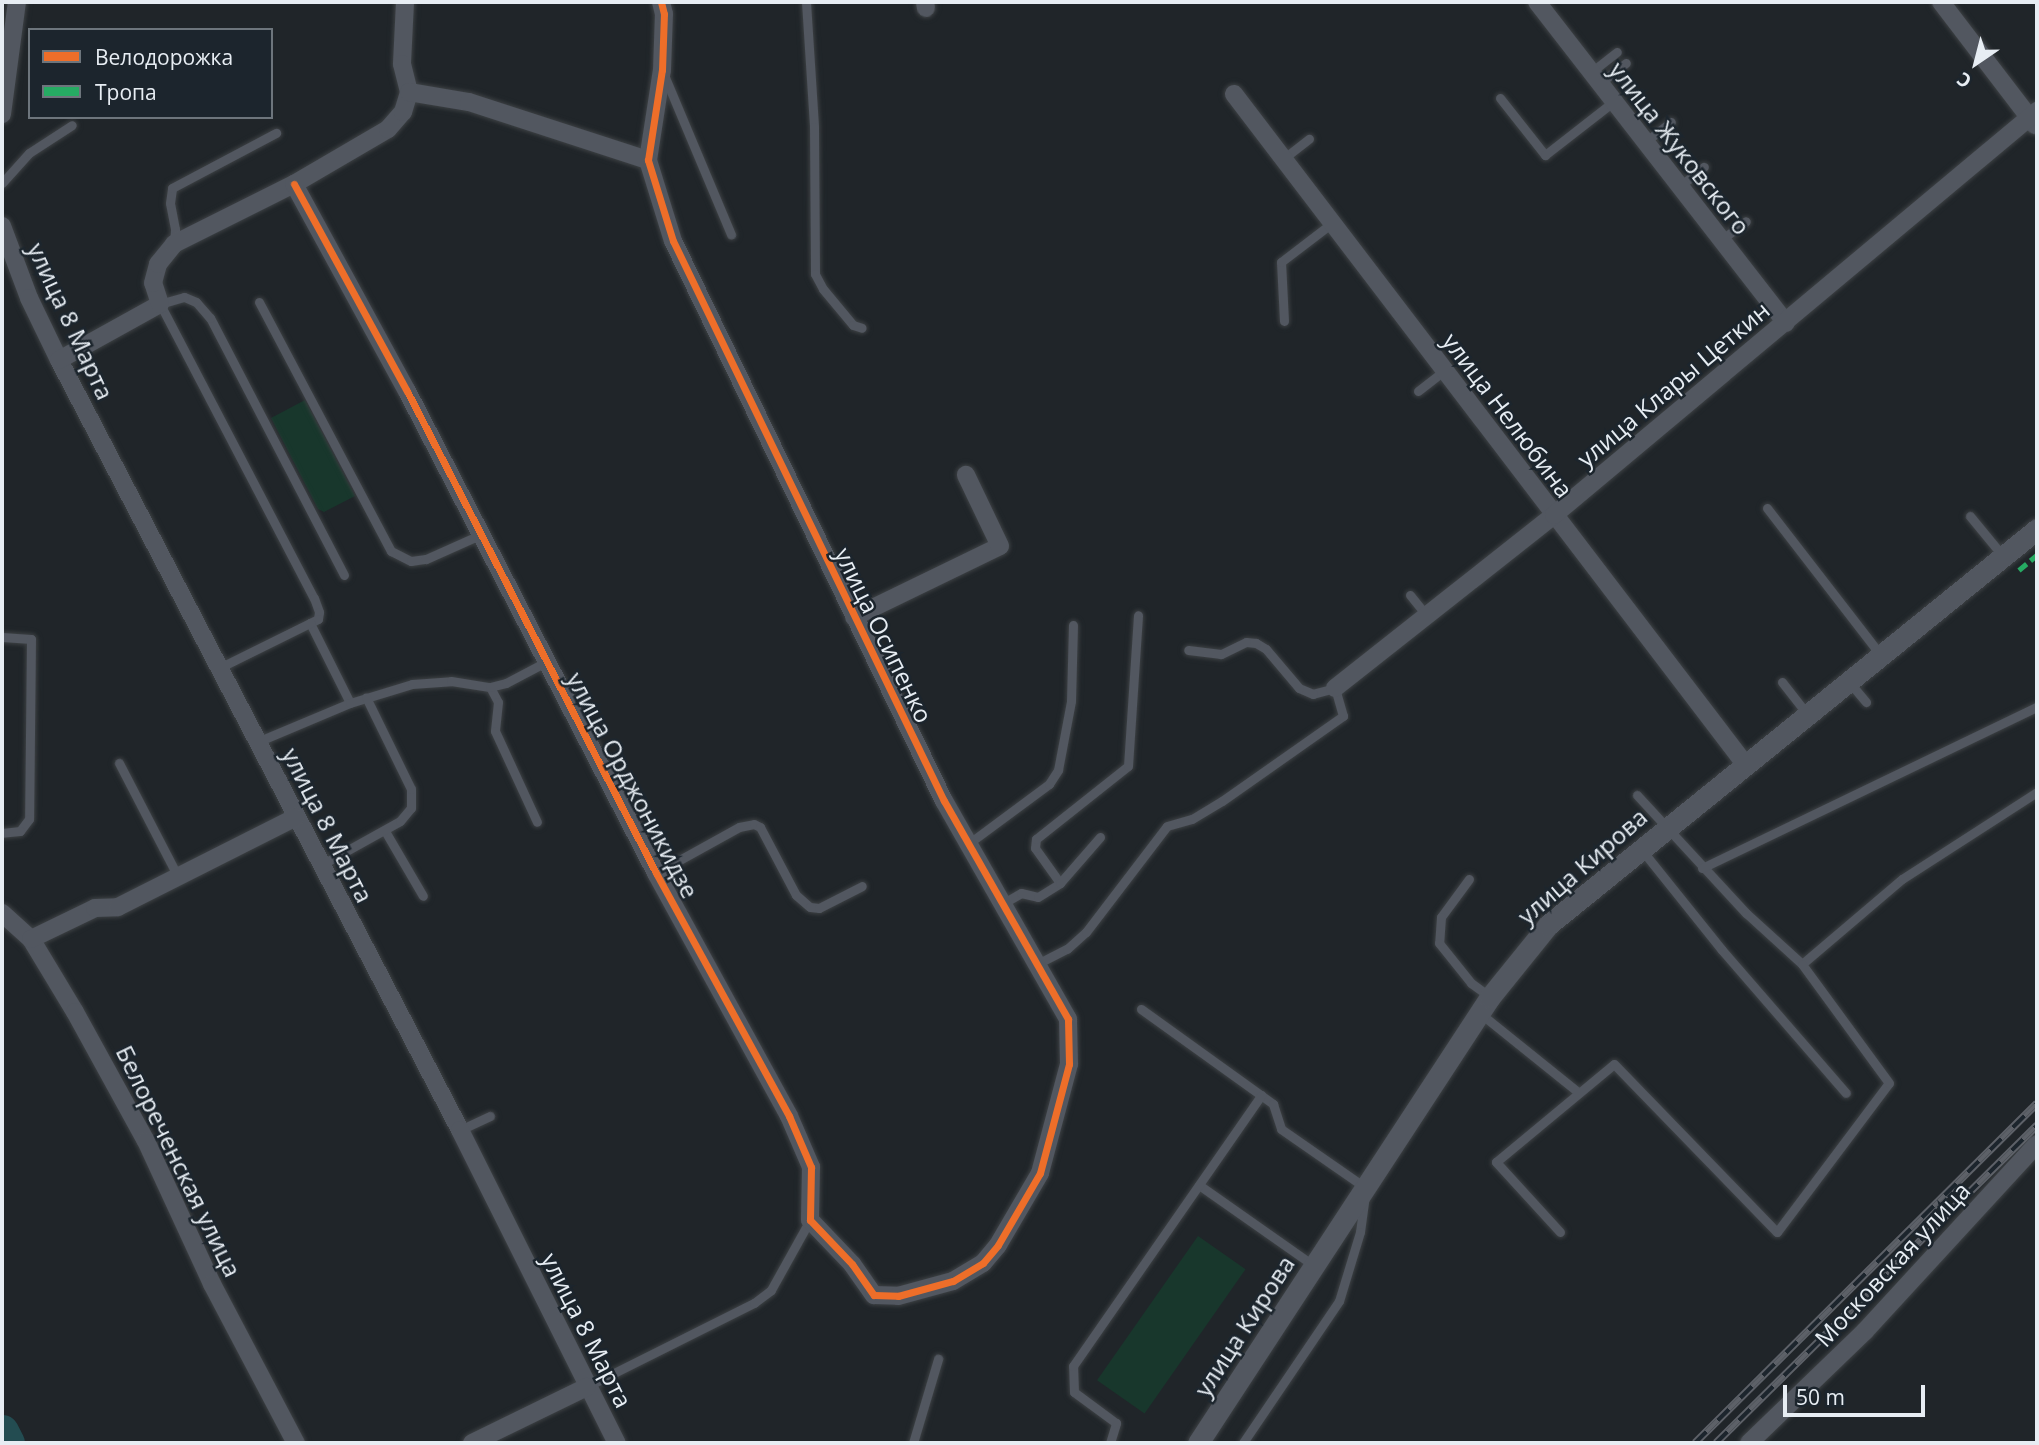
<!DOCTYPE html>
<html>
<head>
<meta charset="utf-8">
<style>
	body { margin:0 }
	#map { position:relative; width:2039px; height:1445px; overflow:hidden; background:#202529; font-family:"Open Sans",sans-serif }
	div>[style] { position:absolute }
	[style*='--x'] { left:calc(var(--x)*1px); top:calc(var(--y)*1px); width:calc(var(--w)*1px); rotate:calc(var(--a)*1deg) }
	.green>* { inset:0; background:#18372c; transform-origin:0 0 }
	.river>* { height:33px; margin:-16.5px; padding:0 16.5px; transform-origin:16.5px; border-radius:16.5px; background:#234c51 }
	.roads { filter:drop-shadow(0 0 2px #3d4144) drop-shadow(0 0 2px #3d4144) }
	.service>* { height:9px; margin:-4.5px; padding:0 4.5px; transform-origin:4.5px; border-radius:4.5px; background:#525760 }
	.minor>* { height:18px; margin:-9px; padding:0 9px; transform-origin:9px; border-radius:9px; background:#525760 }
	.tertiary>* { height:21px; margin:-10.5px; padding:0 10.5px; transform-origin:10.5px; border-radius:10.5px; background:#525760 }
	.rail>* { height:8px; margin-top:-4px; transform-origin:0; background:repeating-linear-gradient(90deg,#1c252d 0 16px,#5d6168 0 32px); box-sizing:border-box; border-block:2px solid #5d6168 }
	.quiet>* { height:5px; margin-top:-2.5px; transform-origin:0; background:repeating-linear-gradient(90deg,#26ab63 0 10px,transparent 0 15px) }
	.cycleway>* { height:7px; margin:-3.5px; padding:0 3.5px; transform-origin:3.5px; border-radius:3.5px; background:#ee6e29 }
	span { translate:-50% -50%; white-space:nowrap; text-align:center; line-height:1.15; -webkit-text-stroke:5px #1c252d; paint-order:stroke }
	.street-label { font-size:24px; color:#e7edf3 }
	.frame { position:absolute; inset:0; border:4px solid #e7edf3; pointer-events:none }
	.legend { position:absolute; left:28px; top:28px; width:245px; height:91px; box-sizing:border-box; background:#1c252d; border:2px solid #6d757c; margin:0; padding:9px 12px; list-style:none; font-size:21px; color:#e7edf3 }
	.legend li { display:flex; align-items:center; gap:14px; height:35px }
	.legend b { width:35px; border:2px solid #6d757c }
	.north { position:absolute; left:1941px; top:28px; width:70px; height:70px; -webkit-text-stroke:5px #1c252d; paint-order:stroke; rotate:215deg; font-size:19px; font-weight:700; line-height:28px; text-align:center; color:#e7edf3 }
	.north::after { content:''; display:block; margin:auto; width:24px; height:32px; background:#e7edf3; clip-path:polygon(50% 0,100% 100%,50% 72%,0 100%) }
	.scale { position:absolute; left:1783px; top:1385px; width:142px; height:32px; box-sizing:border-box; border:4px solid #e7edf3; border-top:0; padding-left:9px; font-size:21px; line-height:24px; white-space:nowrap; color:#e7edf3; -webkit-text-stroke:5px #1c252d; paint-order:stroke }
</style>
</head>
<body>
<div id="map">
	<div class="green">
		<div style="clip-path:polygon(305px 400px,355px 496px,324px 512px,318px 509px,271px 418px)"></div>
		<div style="left:1198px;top:1236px;width:58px;height:176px;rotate:35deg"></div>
	</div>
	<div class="river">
		<div style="--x:2;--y:1431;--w:13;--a:63"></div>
	</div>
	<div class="roads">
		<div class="service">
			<div style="--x:806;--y:2;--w:125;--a:86.3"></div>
			<div style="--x:814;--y:127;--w:147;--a:89.6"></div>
			<div style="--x:815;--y:274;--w:17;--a:62"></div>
			<div style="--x:823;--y:289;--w:47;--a:50.2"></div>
			<div style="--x:853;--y:325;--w:9;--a:18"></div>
			<div style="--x:1590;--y:73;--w:34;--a:-38"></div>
			<div style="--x:664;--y:75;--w:173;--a:67.2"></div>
			<div style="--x:1599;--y:84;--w:34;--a:-38"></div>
			<div style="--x:1500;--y:98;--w:73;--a:51.7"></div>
			<div style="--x:1545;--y:155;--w:86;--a:-37.9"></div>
			<div style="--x:1644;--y:143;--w:34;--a:-38"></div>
			<div style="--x:1283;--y:159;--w:33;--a:-38"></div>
			<div style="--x:2;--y:183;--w:40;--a:-48"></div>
			<div style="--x:29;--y:153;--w:51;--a:-33.1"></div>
			<div style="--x:1679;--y:187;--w:32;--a:-39"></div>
			<div style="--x:1721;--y:240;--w:31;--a:-37"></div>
			<div style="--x:174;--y:244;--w:15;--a:-86"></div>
			<div style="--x:175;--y:229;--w:26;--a:-101"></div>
			<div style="--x:170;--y:203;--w:15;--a:-82"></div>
			<div style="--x:172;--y:188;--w:118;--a:-27.9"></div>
			<div style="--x:259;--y:302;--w:282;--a:62.1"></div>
			<div style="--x:391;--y:551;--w:22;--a:27"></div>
			<div style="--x:411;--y:561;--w:15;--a:-8"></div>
			<div style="--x:426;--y:559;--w:59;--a:-24"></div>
			<div style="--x:1284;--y:321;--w:59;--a:-92.9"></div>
			<div style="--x:1281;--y:262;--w:64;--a:-37.4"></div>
			<div style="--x:1418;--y:391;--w:33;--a:-38"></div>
			<div style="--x:1767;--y:508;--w:185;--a:52.3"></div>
			<div style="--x:1970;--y:516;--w:50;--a:50.6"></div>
			<div style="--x:344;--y:575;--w:290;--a:-117.5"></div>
			<div style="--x:210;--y:318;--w:21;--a:-131"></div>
			<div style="--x:196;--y:302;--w:13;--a:-157"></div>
			<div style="--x:184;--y:297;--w:25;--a:164"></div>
			<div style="--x:160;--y:304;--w:332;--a:62.4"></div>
			<div style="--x:314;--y:598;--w:15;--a:70"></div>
			<div style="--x:319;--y:612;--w:7;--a:98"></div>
			<div style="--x:318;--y:619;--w:9;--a:153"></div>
			<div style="--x:310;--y:623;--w:89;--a:63.4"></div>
			<div style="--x:1410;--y:595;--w:27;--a:51"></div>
			<div style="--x:2;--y:637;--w:29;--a:4"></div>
			<div style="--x:31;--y:639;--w:180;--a:90.6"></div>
			<div style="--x:29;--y:819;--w:15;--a:127"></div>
			<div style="--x:20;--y:831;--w:18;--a:174"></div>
			<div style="--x:219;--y:668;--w:102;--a:-26.3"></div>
			<div style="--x:1782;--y:682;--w:41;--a:52"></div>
			<div style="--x:1850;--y:683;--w:25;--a:50"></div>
			<div style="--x:490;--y:687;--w:17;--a:62"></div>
			<div style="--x:498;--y:702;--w:29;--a:96"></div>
			<div style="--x:495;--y:731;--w:100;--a:65.2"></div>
			<div style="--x:257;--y:742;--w:101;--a:-22.8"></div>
			<div style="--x:350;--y:703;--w:65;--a:-17"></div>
			<div style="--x:412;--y:684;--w:39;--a:-4"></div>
			<div style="--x:451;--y:681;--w:39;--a:9"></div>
			<div style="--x:490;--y:687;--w:16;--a:-14"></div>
			<div style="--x:506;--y:683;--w:45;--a:-27.7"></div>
			<div style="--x:119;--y:763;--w:128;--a:62.6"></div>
			<div style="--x:1637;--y:795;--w:161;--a:47.3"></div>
			<div style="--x:1746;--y:913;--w:76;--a:42.3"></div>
			<div style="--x:1802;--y:964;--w:131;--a:-40.4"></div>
			<div style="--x:1902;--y:879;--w:161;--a:-32.8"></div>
			<div style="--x:385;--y:831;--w:75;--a:59.7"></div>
			<div style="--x:968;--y:844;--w:101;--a:-36.5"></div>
			<div style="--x:1049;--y:784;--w:17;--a:-57"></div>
			<div style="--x:1058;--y:770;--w:70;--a:-79.3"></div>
			<div style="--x:1071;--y:701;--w:76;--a:-88.5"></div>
			<div style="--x:1641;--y:849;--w:129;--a:51.3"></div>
			<div style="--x:1722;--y:950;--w:189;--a:49.1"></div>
			<div style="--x:321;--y:865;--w:90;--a:-29.1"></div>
			<div style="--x:400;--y:821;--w:17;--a:-50"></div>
			<div style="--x:411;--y:808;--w:19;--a:-90"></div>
			<div style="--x:411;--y:789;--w:102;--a:-116.1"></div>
			<div style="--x:1702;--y:868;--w:372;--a:-25.7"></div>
			<div style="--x:656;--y:873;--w:95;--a:-29"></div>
			<div style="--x:739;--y:827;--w:15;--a:-11"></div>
			<div style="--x:754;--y:824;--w:7;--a:27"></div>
			<div style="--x:760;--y:827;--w:77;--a:62.1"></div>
			<div style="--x:796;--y:895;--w:18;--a:41"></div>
			<div style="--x:810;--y:907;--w:9;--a:6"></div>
			<div style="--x:819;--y:908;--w:48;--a:-27.1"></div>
			<div style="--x:1469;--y:879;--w:47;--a:126.4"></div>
			<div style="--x:1441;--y:917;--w:26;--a:94"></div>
			<div style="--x:1439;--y:943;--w:51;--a:51.3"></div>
			<div style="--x:1471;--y:983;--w:24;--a:36"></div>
			<div style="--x:1060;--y:883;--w:43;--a:-125.5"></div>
			<div style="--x:1035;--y:848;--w:9;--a:-84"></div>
			<div style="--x:1036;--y:839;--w:117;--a:-38.4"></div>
			<div style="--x:1128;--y:766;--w:151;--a:-86.2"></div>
			<div style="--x:1002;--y:904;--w:22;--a:-30"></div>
			<div style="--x:1021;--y:893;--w:17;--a:13"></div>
			<div style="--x:1038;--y:897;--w:26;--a:-32"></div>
			<div style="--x:1060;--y:883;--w:61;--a:-49"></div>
			<div style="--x:1037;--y:964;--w:34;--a:-27"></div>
			<div style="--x:1067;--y:949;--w:25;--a:-42"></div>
			<div style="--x:1086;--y:932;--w:133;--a:-52.6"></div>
			<div style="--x:1167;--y:826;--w:26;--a:-16"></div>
			<div style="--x:1192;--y:819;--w:35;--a:-31"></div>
			<div style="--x:1222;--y:801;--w:148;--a:-35.1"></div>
			<div style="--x:1343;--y:716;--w:29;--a:-106"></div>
			<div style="--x:1335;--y:688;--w:23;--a:165"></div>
			<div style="--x:1313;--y:694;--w:15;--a:-157"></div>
			<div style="--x:1299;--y:688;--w:51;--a:-130.2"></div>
			<div style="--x:1266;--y:649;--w:12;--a:-149"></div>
			<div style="--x:1256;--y:643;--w:10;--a:-174"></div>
			<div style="--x:1246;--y:642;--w:28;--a:154"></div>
			<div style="--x:1221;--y:654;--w:33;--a:-173"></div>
			<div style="--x:1141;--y:1009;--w:163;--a:35.7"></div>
			<div style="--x:1273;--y:1104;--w:26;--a:72"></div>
			<div style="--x:1281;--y:1129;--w:103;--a:34.8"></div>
			<div style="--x:1366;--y:1188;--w:44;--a:97.8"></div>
			<div style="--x:1360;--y:1232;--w:72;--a:106.9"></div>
			<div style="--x:1339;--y:1301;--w:171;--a:124.1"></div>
			<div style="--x:1481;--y:1014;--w:124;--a:38.8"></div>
			<div style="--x:460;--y:1130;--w:33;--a:-25"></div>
			<div style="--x:1199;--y:1185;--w:139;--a:35.1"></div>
			<div style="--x:1560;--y:1232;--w:95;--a:-132.4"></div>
			<div style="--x:1496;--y:1162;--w:153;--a:-39.7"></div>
			<div style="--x:1614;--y:1064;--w:234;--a:45.9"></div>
			<div style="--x:1777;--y:1232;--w:186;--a:-53.1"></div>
			<div style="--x:1889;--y:1083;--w:147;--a:-126.2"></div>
			<div style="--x:588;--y:1386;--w:186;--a:-26.6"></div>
			<div style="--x:754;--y:1303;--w:21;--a:-37"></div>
			<div style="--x:771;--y:1290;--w:80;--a:-60.9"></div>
			<div style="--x:913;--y:1443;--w:88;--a:-73.4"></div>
			<div style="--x:1110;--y:1443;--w:21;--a:-73"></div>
			<div style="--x:1116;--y:1423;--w:52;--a:-143.6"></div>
			<div style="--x:1074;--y:1392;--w:26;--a:-92"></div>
			<div style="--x:1073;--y:1366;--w:330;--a:-55.2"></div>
		</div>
		<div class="minor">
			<div style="--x:405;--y:2;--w:62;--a:92.8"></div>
			<div style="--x:402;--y:64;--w:29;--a:76"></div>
			<div style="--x:925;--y:2;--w:6;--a:81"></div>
			<div style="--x:1537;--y:2;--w:406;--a:52.2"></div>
			<div style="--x:1941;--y:2;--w:155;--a:52.6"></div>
			<div style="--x:1234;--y:94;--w:843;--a:52.67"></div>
			<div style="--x:2;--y:114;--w:113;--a:-82.4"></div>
			<div style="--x:294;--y:184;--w:236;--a:61.4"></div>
			<div style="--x:407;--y:391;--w:543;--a:62.68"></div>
			<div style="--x:656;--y:873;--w:277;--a:61.3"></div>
			<div style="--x:789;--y:1116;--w:56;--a:66.7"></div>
			<div style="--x:811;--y:1167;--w:53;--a:91.1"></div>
			<div style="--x:810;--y:1220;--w:61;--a:46.3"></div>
			<div style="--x:852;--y:1264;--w:38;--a:55"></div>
			<div style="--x:874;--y:1295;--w:24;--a:2"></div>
			<div style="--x:898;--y:1296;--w:57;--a:-15.3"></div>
			<div style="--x:953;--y:1281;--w:35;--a:-31"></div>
			<div style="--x:983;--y:1263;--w:23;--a:-50"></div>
			<div style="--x:998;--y:1245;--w:83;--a:-59.7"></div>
			<div style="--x:1040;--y:1173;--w:113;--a:-75.1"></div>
			<div style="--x:1069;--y:1064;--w:45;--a:-91.3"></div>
			<div style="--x:1068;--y:1019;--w:251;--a:-119.6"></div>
			<div style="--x:944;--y:801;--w:622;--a:-115.82"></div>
			<div style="--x:673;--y:241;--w:85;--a:-107.2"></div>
			<div style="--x:648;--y:160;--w:91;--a:-81.2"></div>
			<div style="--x:662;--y:70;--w:56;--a:-88"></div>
			<div style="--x:664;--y:14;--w:12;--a:-104"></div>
			<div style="--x:2;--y:226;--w:77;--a:69.4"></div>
			<div style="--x:29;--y:298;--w:69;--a:64.2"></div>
			<div style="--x:59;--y:360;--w:868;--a:62.49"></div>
			<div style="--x:460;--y:1130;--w:350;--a:63.4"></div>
			<div style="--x:59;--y:360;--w:115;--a:-29"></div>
			<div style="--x:160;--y:304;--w:22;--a:-108"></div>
			<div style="--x:153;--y:283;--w:20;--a:-75"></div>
			<div style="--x:158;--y:264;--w:26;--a:-51"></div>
			<div style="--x:174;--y:244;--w:134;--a:-26.6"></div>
			<div style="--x:294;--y:184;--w:109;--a:-30.3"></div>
			<div style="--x:388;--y:129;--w:23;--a:-49"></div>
			<div style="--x:403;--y:112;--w:21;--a:-73"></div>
			<div style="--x:409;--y:92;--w:61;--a:9.5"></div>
			<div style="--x:469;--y:102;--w:188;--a:18"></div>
			<div style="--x:854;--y:617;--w:162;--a:-25.9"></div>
			<div style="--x:1000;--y:546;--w:79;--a:-115.6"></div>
			<div style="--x:1335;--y:688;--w:279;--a:-38.3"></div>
			<div style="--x:1554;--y:515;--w:630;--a:-39.91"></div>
			<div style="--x:2;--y:913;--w:39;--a:42"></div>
			<div style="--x:31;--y:939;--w:85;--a:58.9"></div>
			<div style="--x:75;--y:1012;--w:147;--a:61.2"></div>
			<div style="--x:146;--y:1141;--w:157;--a:65.2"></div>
			<div style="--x:212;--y:1284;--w:180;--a:62.2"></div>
			<div style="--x:31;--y:939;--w:71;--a:-25.8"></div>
			<div style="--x:95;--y:908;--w:23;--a:-2"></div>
			<div style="--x:118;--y:907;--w:199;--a:-26.8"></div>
			<div style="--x:472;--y:1443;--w:128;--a:-26"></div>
			<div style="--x:1749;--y:1443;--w:161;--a:-44"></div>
			<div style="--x:1865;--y:1331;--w:254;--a:-47.4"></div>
		</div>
		<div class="tertiary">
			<div style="--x:1198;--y:1443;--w:533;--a:-56.79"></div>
			<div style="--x:1490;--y:997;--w:92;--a:-51.1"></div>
			<div style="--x:1548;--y:925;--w:629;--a:-39"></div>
		</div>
	</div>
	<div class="rail">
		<div style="--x:1695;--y:1443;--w:482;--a:-44.8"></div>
		<div style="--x:1716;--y:1443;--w:452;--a:-44.7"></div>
	</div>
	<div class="quiet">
		<div style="--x:2019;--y:570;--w:23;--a:-40"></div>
	</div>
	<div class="cycleway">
		<div style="--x:294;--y:184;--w:236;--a:61.4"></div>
		<div style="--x:407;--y:391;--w:543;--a:62.68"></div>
		<div style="--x:656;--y:873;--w:277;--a:61.3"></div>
		<div style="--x:789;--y:1116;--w:56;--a:66.7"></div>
		<div style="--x:811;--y:1167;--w:53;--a:91.1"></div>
		<div style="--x:810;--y:1220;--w:61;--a:46.3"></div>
		<div style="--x:852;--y:1264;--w:38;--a:55"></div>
		<div style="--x:874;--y:1295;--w:24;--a:2"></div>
		<div style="--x:898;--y:1296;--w:57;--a:-15.3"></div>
		<div style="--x:953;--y:1281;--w:35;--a:-31"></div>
		<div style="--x:983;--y:1263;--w:23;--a:-50"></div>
		<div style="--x:998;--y:1245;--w:83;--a:-59.7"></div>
		<div style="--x:1040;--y:1173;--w:113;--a:-75.1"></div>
		<div style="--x:1069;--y:1064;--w:45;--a:-91.3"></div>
		<div style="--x:1068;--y:1019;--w:251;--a:-119.6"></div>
		<div style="--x:944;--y:801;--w:622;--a:-115.82"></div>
		<div style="--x:673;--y:241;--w:85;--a:-107.2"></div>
		<div style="--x:648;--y:160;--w:91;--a:-81.2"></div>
		<div style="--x:662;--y:70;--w:56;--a:-88"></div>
		<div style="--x:664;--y:14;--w:12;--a:-104"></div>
	</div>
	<div class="street-label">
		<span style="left:1680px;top:148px;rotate:52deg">улица Жуковского</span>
		<span style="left:71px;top:321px;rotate:65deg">улица 8 Марта</span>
		<span style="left:1673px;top:384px;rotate:-40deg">улица Клары Цеткин</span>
		<span style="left:1508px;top:415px;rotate:53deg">улица Нелюбина</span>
		<span style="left:884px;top:635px;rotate:64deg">улица Осипенко</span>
		<span style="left:633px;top:785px;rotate:62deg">улица Орджоникидзе</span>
		<span style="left:328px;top:825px;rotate:63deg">улица 8 Марта</span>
		<span style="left:1582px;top:866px;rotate:-41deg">улица Кирова</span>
		<span style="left:179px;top:1161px;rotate:64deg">Белореченская улица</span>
		<span style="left:1892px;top:1264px;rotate:-47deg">Московская улица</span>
		<span style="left:1244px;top:1326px;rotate:-57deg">улица Кирова</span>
		<span style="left:587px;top:1330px;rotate:63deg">улица 8 Марта</span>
	</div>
	<div class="frame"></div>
	<ul class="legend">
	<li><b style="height:9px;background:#ee6e29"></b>Велодорожка</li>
	<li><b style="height:9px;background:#26ab63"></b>Тропа</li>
	</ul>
	<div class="north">С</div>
	<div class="scale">50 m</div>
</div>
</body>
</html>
